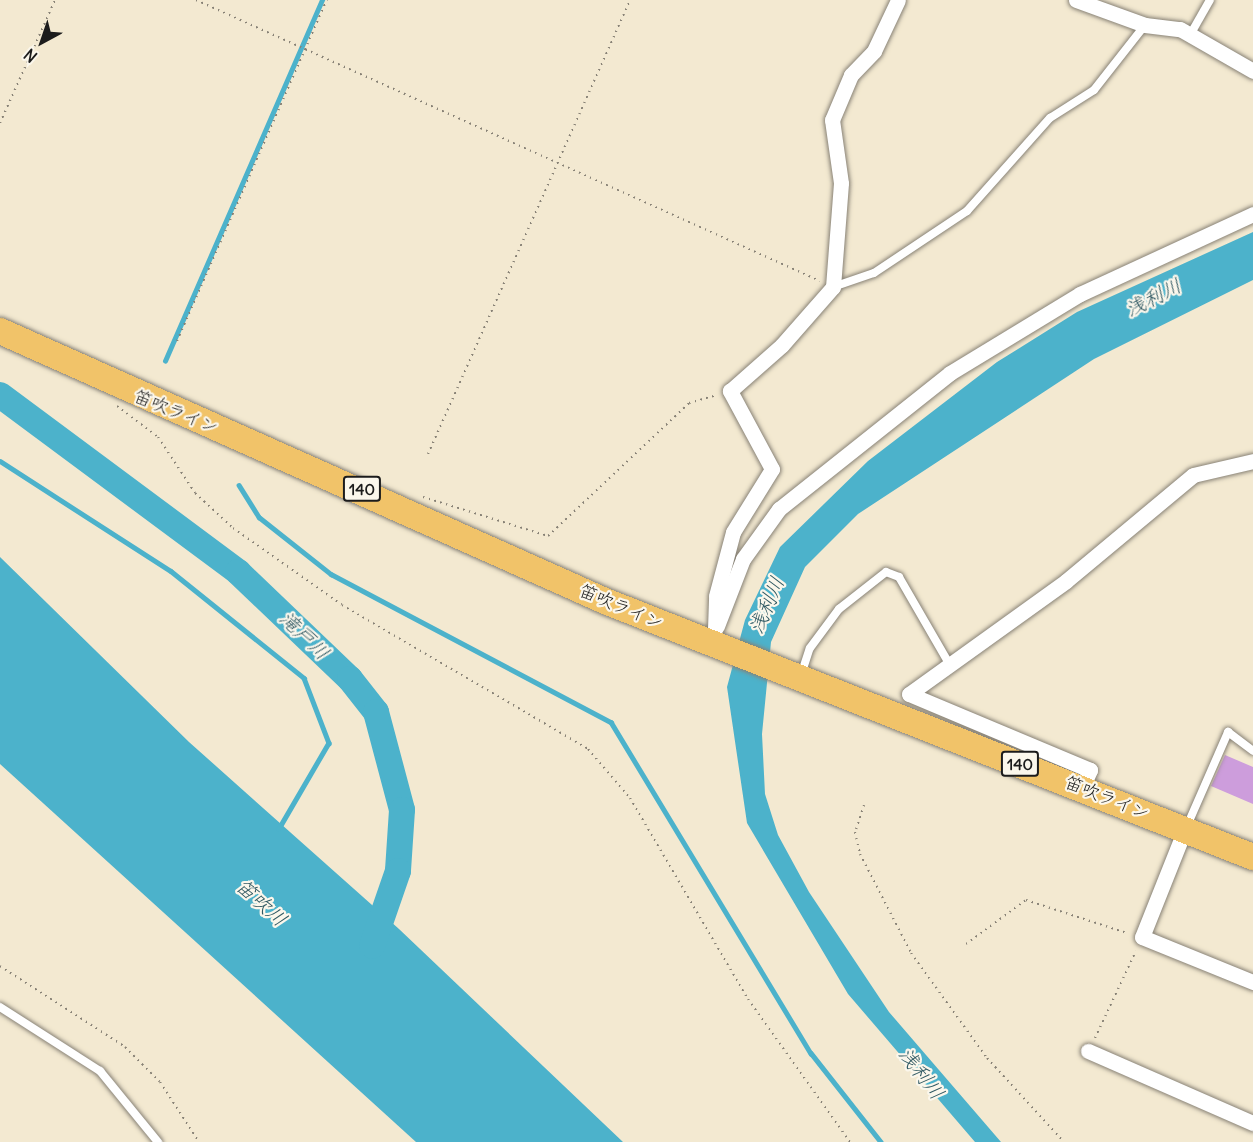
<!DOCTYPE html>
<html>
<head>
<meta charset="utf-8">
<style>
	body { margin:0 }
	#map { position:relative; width:1253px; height:1142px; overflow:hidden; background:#f3e9d1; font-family:Delius,"Klee One",sans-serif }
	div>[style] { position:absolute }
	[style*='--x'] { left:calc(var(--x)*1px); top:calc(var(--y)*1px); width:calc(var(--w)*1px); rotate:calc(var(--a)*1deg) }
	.water>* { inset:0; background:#4cb2cb }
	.stream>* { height:4.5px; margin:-2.25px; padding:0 2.25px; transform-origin:2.25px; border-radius:2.25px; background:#4cb2cb }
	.river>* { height:26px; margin:-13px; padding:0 13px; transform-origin:13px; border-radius:13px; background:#4cb2cb }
	.building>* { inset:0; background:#cd9ddc }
	.path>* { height:2px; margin-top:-1px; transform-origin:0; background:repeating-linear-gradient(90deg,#888276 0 1.5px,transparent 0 6px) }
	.roads { filter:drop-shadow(0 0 2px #888276) drop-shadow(0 0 2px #888276) }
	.service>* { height:8px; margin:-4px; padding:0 4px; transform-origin:4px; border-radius:4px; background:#fff }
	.minor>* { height:15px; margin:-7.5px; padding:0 7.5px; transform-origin:7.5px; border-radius:7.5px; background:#fff }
	.trunk>* { height:26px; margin:-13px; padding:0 13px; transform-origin:13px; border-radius:13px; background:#f1c369 }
	span { translate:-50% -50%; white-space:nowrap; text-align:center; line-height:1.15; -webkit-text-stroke:4.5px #fbf7ec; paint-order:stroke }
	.shield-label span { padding:2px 4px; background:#fbf7ec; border:2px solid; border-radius:4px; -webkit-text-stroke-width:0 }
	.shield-label { font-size:16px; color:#1c1c1c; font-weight:700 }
	.street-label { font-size:18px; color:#1c1c1c }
	.water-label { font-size:20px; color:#2f5862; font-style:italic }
	.north { position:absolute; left:12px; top:12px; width:60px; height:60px; -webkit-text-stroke:4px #fbf7ec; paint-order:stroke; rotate:220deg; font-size:16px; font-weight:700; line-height:24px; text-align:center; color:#1c1c1c }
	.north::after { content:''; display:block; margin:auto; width:21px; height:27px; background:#1c1c1c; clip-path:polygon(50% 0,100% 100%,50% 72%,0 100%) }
</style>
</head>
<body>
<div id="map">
	<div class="water">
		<div style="clip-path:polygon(1253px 232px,1253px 280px,1094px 359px,858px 514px,805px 567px,771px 642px,762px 734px,765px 794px,778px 835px,809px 892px,889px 1012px,1001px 1142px,975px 1142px,848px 994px,747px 823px,727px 687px,745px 620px,780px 547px,868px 461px,997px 362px,1077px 312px)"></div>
		<div style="clip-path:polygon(0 557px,189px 742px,399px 929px,623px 1142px,416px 1142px,0 764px)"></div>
	</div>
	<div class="stream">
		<div style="--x:165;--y:361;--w:394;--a:-66.5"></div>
		<div style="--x:0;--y:461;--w:203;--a:32.8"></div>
		<div style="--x:171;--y:571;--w:171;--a:38.8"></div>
		<div style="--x:304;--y:678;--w:70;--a:69"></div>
		<div style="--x:329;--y:743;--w:99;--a:120.2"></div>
		<div style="--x:239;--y:485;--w:38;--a:58"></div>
		<div style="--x:259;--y:517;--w:92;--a:38.4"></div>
		<div style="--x:331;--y:574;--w:317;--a:27.9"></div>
		<div style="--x:611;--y:722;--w:387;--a:58.9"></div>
		<div style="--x:811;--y:1053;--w:113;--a:51.8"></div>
	</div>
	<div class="river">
		<div style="--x:0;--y:395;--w:297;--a:36.6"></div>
		<div style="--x:238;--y:572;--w:155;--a:43.7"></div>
		<div style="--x:350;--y:679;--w:42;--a:51.8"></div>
		<div style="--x:376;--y:712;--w:101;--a:75.1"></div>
		<div style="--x:402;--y:810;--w:61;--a:93.8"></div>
		<div style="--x:398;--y:871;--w:79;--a:109.1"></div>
	</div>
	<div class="building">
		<div style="clip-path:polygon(1225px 755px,1253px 767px,1253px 804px,1211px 786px)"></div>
	</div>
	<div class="path">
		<div style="--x:196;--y:0;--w:684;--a:24.24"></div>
		<div style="--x:0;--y:123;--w:135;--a:-65.9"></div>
		<div style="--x:177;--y:341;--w:373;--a:-66.3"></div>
		<div style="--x:117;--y:406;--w:51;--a:37.1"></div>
		<div style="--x:158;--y:437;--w:67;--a:56.5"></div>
		<div style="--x:195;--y:493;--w:52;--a:42.6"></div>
		<div style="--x:233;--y:528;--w:133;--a:35.2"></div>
		<div style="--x:342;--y:605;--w:285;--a:30.3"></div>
		<div style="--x:588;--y:749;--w:65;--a:49.4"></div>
		<div style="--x:630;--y:798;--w:233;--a:59.6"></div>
		<div style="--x:748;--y:999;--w:176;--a:54.5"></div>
		<div style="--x:428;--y:454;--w:497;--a:-66"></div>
		<div style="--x:423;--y:497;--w:131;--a:17.3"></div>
		<div style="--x:548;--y:536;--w:194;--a:-43.3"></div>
		<div style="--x:689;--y:403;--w:29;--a:-16"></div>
		<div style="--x:864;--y:805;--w:28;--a:108"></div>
		<div style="--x:855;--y:832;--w:23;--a:77"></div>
		<div style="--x:860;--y:854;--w:111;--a:62.7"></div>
		<div style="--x:911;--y:953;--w:130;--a:54.1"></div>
		<div style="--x:987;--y:1058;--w:114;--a:47.5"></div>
		<div style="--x:966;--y:944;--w:74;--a:-36.3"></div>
		<div style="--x:1026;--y:900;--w:106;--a:18.1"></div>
		<div style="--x:0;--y:966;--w:149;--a:32.9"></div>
		<div style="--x:125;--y:1047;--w:49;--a:45"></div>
		<div style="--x:160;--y:1082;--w:72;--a:57"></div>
		<div style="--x:1095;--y:1038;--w:96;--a:-64.8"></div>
	</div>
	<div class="roads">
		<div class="service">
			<div style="--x:1190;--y:35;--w:40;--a:-60.3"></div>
			<div style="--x:833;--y:287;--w:43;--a:-18.9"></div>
			<div style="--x:874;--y:273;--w:112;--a:-33.7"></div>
			<div style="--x:967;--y:211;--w:125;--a:-48.3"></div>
			<div style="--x:1050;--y:118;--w:52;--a:-32.5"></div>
			<div style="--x:1094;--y:90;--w:83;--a:-51.9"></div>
			<div style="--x:801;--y:675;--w:28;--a:-72"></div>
			<div style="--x:810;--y:648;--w:49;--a:-53.4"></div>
			<div style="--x:839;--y:609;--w:60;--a:-38.2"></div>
			<div style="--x:886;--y:572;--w:14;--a:21"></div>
			<div style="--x:899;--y:577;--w:98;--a:60"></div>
			<div style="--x:1187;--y:826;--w:103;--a:-66.4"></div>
			<div style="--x:1228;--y:732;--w:31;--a:37"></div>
			<div style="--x:0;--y:1007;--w:119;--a:32.6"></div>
			<div style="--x:100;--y:1071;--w:92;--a:50.8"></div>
		</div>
		<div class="minor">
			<div style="--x:1076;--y:0;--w:73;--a:19.9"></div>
			<div style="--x:1145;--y:25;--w:35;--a:7"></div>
			<div style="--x:1180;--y:29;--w:84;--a:29.9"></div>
			<div style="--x:717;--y:626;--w:72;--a:-68.8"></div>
			<div style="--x:743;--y:559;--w:62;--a:-54.2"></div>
			<div style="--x:779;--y:509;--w:218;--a:-38.5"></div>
			<div style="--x:950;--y:373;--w:152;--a:-31.3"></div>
			<div style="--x:1080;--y:294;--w:191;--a:-24.8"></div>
			<div style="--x:715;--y:629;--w:33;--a:-88"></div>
			<div style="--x:716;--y:596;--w:66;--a:-75.1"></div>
			<div style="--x:733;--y:532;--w:74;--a:-58.2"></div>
			<div style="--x:772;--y:469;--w:89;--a:-118.3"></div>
			<div style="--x:730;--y:391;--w:69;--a:-41.5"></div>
			<div style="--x:782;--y:345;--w:77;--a:-48.7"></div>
			<div style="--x:833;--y:287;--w:104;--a:-85.6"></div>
			<div style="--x:841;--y:183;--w:64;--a:-98.1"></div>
			<div style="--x:832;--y:120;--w:49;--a:-67.1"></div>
			<div style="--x:851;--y:75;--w:33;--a:-46"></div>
			<div style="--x:874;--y:51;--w:56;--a:-64.8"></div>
			<div style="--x:1082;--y:788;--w:20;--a:-66"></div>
			<div style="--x:1090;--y:770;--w:196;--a:-157.2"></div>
			<div style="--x:909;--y:694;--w:193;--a:-35.7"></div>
			<div style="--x:1066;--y:581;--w:165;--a:-39.8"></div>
			<div style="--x:1193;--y:475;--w:62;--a:-13.1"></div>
			<div style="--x:1185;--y:829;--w:116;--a:111.7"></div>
			<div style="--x:1142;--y:937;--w:120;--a:22.1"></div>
			<div style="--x:1088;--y:1051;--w:180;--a:23.6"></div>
		</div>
		<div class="trunk">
			<div style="--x:0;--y:331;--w:663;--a:24.05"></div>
			<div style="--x:605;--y:601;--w:697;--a:21.56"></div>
		</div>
	</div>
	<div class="shield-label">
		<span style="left:362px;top:489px">140</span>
		<span style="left:1020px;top:764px">140</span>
	</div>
	<div class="street-label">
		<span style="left:176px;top:412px;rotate:22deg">笛吹ライン</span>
		<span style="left:621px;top:607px;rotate:23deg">笛吹ライン</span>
		<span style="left:1107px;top:798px;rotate:22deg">笛吹ライン</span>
	</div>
	<div class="water-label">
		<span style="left:1153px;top:297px;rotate:-27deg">浅利川</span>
		<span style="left:766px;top:605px;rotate:-67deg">浅利川</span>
		<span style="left:305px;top:635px;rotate:44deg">滝戸川</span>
		<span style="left:262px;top:902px;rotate:42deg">笛吹川</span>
		<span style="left:922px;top:1073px;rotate:52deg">浅利川</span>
	</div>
	<div class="north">N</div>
</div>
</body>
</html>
